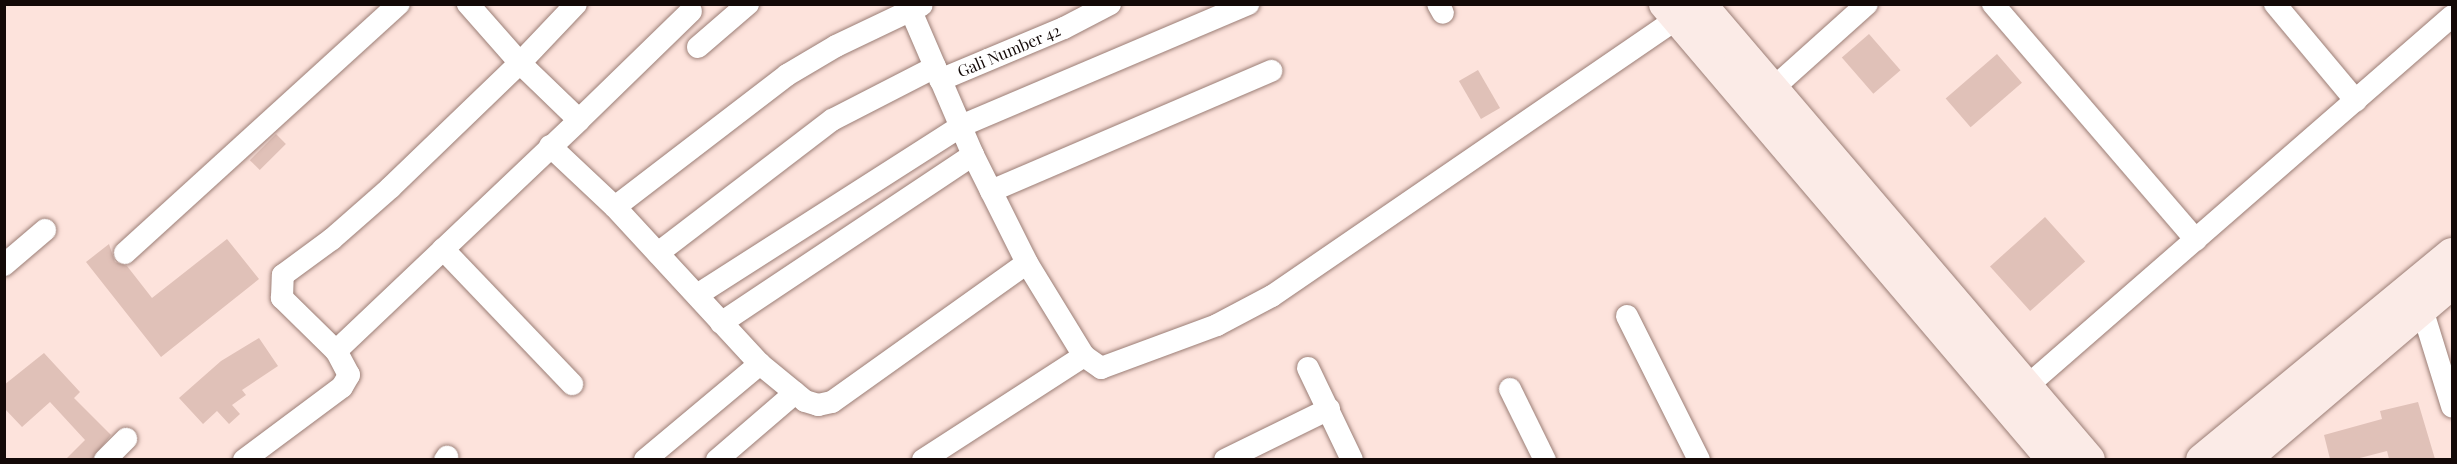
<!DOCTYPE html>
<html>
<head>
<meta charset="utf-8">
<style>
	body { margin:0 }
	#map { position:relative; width:2457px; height:464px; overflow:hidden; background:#fde3dc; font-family:"Playfair Display",serif }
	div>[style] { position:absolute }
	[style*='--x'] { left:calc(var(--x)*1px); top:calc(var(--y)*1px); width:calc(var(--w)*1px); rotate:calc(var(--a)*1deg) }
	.building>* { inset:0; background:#e0c1b8; transform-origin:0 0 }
	.roads { filter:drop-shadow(0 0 2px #9b7e76) drop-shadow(0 0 2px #9b7e76) }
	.street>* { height:22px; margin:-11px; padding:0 11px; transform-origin:11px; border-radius:11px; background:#fff }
	.secondary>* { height:32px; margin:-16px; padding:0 16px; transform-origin:16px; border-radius:16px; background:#fbebe7 }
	span { translate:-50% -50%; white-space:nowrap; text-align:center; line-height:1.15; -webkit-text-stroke:4.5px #fff; paint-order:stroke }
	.street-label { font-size:16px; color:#130907 }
	.frame { position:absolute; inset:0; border:6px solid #130907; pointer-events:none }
</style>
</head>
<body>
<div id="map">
	<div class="building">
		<div style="left:1869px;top:34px;width:48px;height:36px;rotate:49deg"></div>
		<div style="left:1997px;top:54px;width:38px;height:68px;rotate:49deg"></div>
		<div style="left:1478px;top:70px;width:44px;height:22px;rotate:60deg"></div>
		<div style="left:276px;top:134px;width:14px;height:37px;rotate:45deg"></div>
		<div style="left:2045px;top:217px;width:60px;height:74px;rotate:48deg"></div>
		<div style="clip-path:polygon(227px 239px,259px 279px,161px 357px,86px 262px,109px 244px,115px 262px,127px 266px,152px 298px)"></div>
		<div style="clip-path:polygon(259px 338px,278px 366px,242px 390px,246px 395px,232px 405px,240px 414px,229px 424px,217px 411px,203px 424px,179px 398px,221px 361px)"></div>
		<div style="clip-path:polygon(44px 353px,80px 392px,74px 398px,111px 435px,92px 459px,66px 459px,85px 440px,50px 402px,22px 427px,4px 408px,4px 385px)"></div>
		<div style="clip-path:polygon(2418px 402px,2435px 459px,2389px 459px,2387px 451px,2356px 459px,2330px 459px,2324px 435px,2382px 419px,2380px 411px)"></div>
	</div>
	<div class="roads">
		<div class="street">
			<div style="--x:908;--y:4;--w:164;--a:66.7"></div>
			<div style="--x:973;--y:155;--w:121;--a:63.4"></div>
			<div style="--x:1027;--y:263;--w:109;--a:58.5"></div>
			<div style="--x:1084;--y:356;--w:21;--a:35"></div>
			<div style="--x:1101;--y:368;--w:124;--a:-20.3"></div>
			<div style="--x:1217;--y:325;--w:62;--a:-27.8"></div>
			<div style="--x:1272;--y:296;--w:504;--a:-34.41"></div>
			<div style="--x:1438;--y:4;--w:10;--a:61"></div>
			<div style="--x:1993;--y:4;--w:311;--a:49.3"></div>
			<div style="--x:2275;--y:4;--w:126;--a:50.1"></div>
			<div style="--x:698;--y:47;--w:66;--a:-40.7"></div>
			<div style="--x:940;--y:80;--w:134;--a:-22.8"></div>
			<div style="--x:1064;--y:28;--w:52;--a:-27.6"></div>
			<div style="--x:1761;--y:99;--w:142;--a:-41.9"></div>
			<div style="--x:579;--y:120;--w:156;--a:-44.2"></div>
			<div style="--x:550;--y:146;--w:89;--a:43.2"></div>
			<div style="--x:615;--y:207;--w:217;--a:-37.5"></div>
			<div style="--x:787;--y:75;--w:57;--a:-30.6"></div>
			<div style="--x:836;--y:46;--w:95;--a:-25.5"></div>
			<div style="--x:991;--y:191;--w:305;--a:-23.2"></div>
			<div style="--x:615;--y:207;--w:214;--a:47.3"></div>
			<div style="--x:760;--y:364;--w:58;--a:39.4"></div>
			<div style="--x:805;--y:401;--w:14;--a:17"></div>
			<div style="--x:818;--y:405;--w:14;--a:-12"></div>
			<div style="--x:832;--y:402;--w:239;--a:-35.5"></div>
			<div style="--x:443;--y:249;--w:187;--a:46.3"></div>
			<div style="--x:125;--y:253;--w:370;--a:-42.3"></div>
			<div style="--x:658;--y:253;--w:219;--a:-37.4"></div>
			<div style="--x:832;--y:120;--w:116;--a:-27.2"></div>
			<div style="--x:4;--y:265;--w:54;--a:-40.5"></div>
			<div style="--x:697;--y:295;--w:316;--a:-32.6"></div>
			<div style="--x:963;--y:125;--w:310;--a:-23"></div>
			<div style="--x:2422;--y:309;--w:102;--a:72.8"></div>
			<div style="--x:1627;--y:316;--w:161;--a:63.4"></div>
			<div style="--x:721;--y:323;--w:303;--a:-33.7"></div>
			<div style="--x:336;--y:351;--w:335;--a:-43.5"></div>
			<div style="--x:579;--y:120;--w:82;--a:-136"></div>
			<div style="--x:520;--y:63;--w:81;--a:-46.5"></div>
			<div style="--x:1308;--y:368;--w:102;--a:64.4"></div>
			<div style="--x:2026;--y:387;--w:565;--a:-41.05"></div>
			<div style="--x:1510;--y:389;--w:79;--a:63.8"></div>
			<div style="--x:105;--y:460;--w:30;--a:-45"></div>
			<div style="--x:244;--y:460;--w:122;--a:-36.7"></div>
			<div style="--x:342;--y:387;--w:14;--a:-60"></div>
			<div style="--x:349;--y:375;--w:27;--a:-118"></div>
			<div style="--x:336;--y:351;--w:76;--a:-135.5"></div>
			<div style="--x:282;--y:298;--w:23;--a:-88"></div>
			<div style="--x:283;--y:275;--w:61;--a:-36.3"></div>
			<div style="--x:332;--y:239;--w:77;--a:-41.3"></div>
			<div style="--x:390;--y:188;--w:180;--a:-43.9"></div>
			<div style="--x:520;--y:63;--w:79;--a:-131.4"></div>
			<div style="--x:445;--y:460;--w:4;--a:-56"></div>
			<div style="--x:645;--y:460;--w:150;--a:-39.9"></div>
			<div style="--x:717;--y:460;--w:103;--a:-40.7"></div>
			<div style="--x:923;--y:460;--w:192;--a:-32.9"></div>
			<div style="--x:1225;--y:460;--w:116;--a:-26.1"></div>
		</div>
		<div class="secondary">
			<div style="--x:1665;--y:4;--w:599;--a:49.61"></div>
			<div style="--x:1700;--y:4;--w:599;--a:49.53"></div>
			<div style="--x:2202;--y:460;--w:324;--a:-39.5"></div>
			<div style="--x:2244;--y:460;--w:273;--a:-40.4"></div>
		</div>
	</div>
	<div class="street-label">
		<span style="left:1009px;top:51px;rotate:-23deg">Gali Number 42</span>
	</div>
	<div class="frame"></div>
</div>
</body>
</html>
